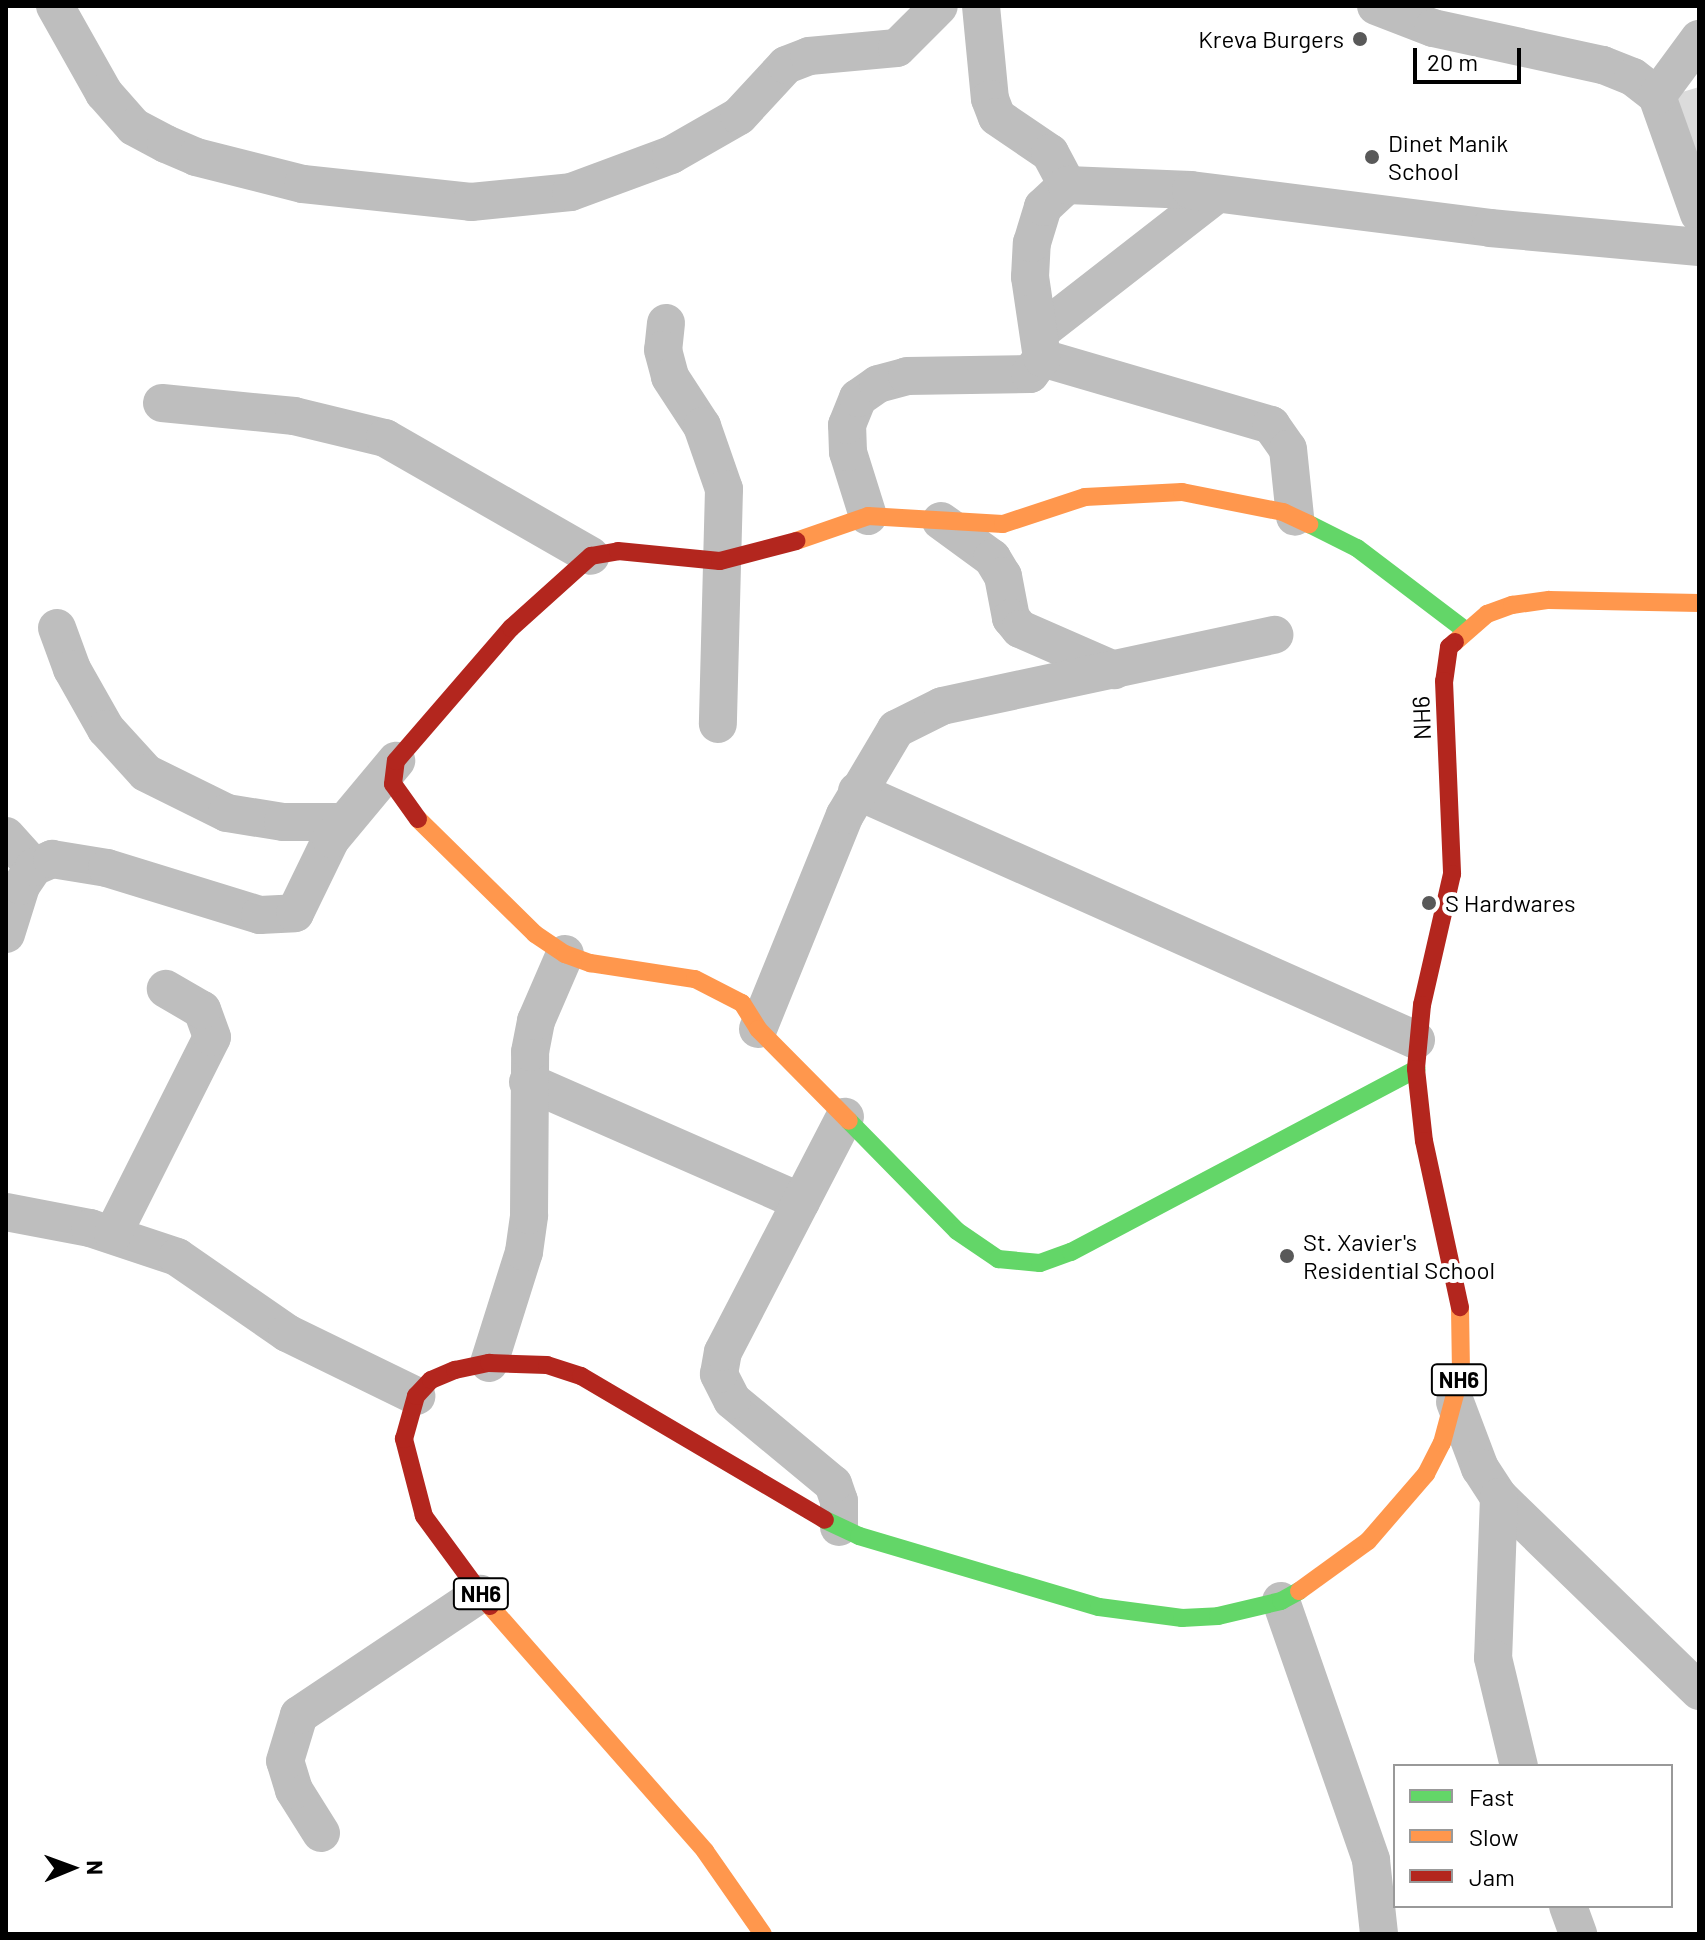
<!DOCTYPE html>
<html>
<head>
<meta charset="utf-8">
<style>
	body { margin:0 }
	#map { position:relative; width:1705px; height:1940px; overflow:hidden; background:#fff; font-family:Barlow,sans-serif }
	div>[style] { position:absolute }
	[style*='--x'] { left:calc(var(--x)*1px); top:calc(var(--y)*1px); width:calc(var(--w)*1px); rotate:calc(var(--a)*1deg) }
	.building>* { inset:0; background:#dcdcdc }
	.street>* { height:38px; margin:-19px; padding:0 19px; transform-origin:19px; border-radius:19px; background:#bebebe }
	.fast>* { height:18px; margin:-9px; padding:0 9px; transform-origin:9px; border-radius:9px; background:#63d668 }
	.slow>* { height:18px; margin:-9px; padding:0 9px; transform-origin:9px; border-radius:9px; background:#ff974d }
	.jam>* { height:18px; margin:-9px; padding:0 9px; transform-origin:9px; border-radius:9px; background:#b3261e }
	.dots>* { width:22px; height:22px; translate:-50% -50%; box-sizing:border-box; border:4px solid #fff; border-radius:50% }
	span { translate:-50% -50%; white-space:nowrap; text-align:center; line-height:1.15; -webkit-text-stroke:8px #fff; paint-order:stroke }
	.shield-label span { padding:2px 6px; background:#fff; border:2px solid; border-radius:6px; -webkit-text-stroke-width:0 }
	.shield-label { font-size:22px; color:#000; font-weight:700 }
	.poi-label { font-size:24px; color:#000 }
	.right { translate:-100% -50%; text-align:right }
	.left { translate:0 -50%; text-align:left }
	.street-label { font-size:24px; color:#000 }
	.frame { position:absolute; inset:0; border:8px solid #000; pointer-events:none }
	.legend { position:absolute; left:1393px; top:1764px; width:280px; height:144px; box-sizing:border-box; background:#fff; border:2px solid #999; margin:0; padding:10px 14px; list-style:none; font-size:24px; color:#000 }
	.legend li { display:flex; align-items:center; gap:16px; height:40px }
	.legend b { width:40px; border:2px solid #999 }
	.north { position:absolute; left:32px; top:1828px; width:80px; height:80px; -webkit-text-stroke:6px #fff; paint-order:stroke; rotate:89deg; font-size:22px; font-weight:700; line-height:32px; text-align:center; color:#000 }
	.north::after { content:''; display:block; margin:auto; width:28px; height:36px; background:#000; clip-path:polygon(50% 0,100% 100%,50% 72%,0 100%) }
	.scale { position:absolute; left:1413px; top:48px; width:108px; height:36px; box-sizing:border-box; border:4px solid #000; border-top:0; padding-left:10px; font-size:24px; line-height:28px; white-space:nowrap; color:#000; -webkit-text-stroke:6px #fff; paint-order:stroke }
</style>
</head>
<body>
<div id="map">
	<div class="building">
		<div style="clip-path:polygon(1699px 87px,1699px 191px,1669px 96px)"></div>
	</div>
	<div class="street">
		<div style="--x:55;--y:6;--w:100;--a:60.6"></div>
		<div style="--x:104;--y:93;--w:45;--a:48.6"></div>
		<div style="--x:134;--y:127;--w:36;--a:28"></div>
		<div style="--x:166;--y:144;--w:33;--a:23"></div>
		<div style="--x:196;--y:157;--w:110;--a:14.2"></div>
		<div style="--x:303;--y:184;--w:169;--a:6.1"></div>
		<div style="--x:471;--y:202;--w:100;--a:-5.7"></div>
		<div style="--x:571;--y:192;--w:107;--a:-20.3"></div>
		<div style="--x:671;--y:155;--w:78;--a:-29.8"></div>
		<div style="--x:739;--y:116;--w:69;--a:-47.3"></div>
		<div style="--x:786;--y:65;--w:25;--a:-21"></div>
		<div style="--x:809;--y:56;--w:88;--a:-5.2"></div>
		<div style="--x:897;--y:48;--w:59;--a:-45"></div>
		<div style="--x:981;--y:6;--w:93;--a:84.5"></div>
		<div style="--x:990;--y:99;--w:19;--a:69"></div>
		<div style="--x:997;--y:117;--w:64;--a:34.2"></div>
		<div style="--x:1050;--y:153;--w:36;--a:62"></div>
		<div style="--x:1376;--y:6;--w:61;--a:21.1"></div>
		<div style="--x:1433;--y:28;--w:174;--a:12.3"></div>
		<div style="--x:1603;--y:65;--w:32;--a:22"></div>
		<div style="--x:1633;--y:77;--w:31;--a:38"></div>
		<div style="--x:1657;--y:96;--w:125;--a:70.4"></div>
		<div style="--x:1657;--y:96;--w:71;--a:-53.6"></div>
		<div style="--x:666;--y:323;--w:27;--a:96"></div>
		<div style="--x:663;--y:350;--w:28;--a:75"></div>
		<div style="--x:670;--y:377;--w:59;--a:56.9"></div>
		<div style="--x:702;--y:426;--w:67;--a:70.8"></div>
		<div style="--x:724;--y:489;--w:235;--a:91.5"></div>
		<div style="--x:1041;--y:331;--w:223;--a:-37.9"></div>
		<div style="--x:1042;--y:358;--w:239;--a:16.3"></div>
		<div style="--x:1271;--y:425;--w:29;--a:55"></div>
		<div style="--x:1288;--y:449;--w:68;--a:84.1"></div>
		<div style="--x:162;--y:403;--w:133;--a:5.6"></div>
		<div style="--x:294;--y:416;--w:94;--a:13.6"></div>
		<div style="--x:385;--y:438;--w:237;--a:29.8"></div>
		<div style="--x:868;--y:516;--w:67;--a:-107.4"></div>
		<div style="--x:848;--y:452;--w:27;--a:-92"></div>
		<div style="--x:847;--y:425;--w:29;--a:-68"></div>
		<div style="--x:858;--y:398;--w:24;--a:-35"></div>
		<div style="--x:878;--y:384;--w:30;--a:-15"></div>
		<div style="--x:907;--y:376;--w:123;--a:-0.9"></div>
		<div style="--x:1030;--y:374;--w:20;--a:-53"></div>
		<div style="--x:1042;--y:358;--w:82;--a:-98.4"></div>
		<div style="--x:1030;--y:277;--w:34;--a:-87"></div>
		<div style="--x:1032;--y:243;--w:38;--a:-73"></div>
		<div style="--x:1043;--y:207;--w:33;--a:-43"></div>
		<div style="--x:1067;--y:185;--w:124;--a:2.3"></div>
		<div style="--x:1191;--y:190;--w:301;--a:7.2"></div>
		<div style="--x:1490;--y:228;--w:210;--a:5.2"></div>
		<div style="--x:941;--y:521;--w:63;--a:36"></div>
		<div style="--x:992;--y:558;--w:21;--a:59"></div>
		<div style="--x:1003;--y:576;--w:43;--a:79.2"></div>
		<div style="--x:1011;--y:618;--w:14;--a:51"></div>
		<div style="--x:1020;--y:629;--w:103;--a:23.6"></div>
		<div style="--x:57;--y:628;--w:44;--a:69.9"></div>
		<div style="--x:72;--y:669;--w:69;--a:60.5"></div>
		<div style="--x:106;--y:729;--w:59;--a:47.7"></div>
		<div style="--x:146;--y:773;--w:90;--a:26.3"></div>
		<div style="--x:227;--y:813;--w:57;--a:9.1"></div>
		<div style="--x:283;--y:822;--w:61;--a:0"></div>
		<div style="--x:857;--y:791;--w:612;--a:24.01"></div>
		<div style="--x:6;--y:836;--w:42;--a:47.9"></div>
		<div style="--x:6;--y:934;--w:50;--a:-72.6"></div>
		<div style="--x:21;--y:886;--w:23;--a:-56"></div>
		<div style="--x:34;--y:867;--w:20;--a:-24"></div>
		<div style="--x:52;--y:859;--w:56;--a:9.3"></div>
		<div style="--x:107;--y:868;--w:160;--a:17.1"></div>
		<div style="--x:260;--y:915;--w:35;--a:-3"></div>
		<div style="--x:295;--y:913;--w:82;--a:-64.1"></div>
		<div style="--x:331;--y:839;--w:102;--a:-50.2"></div>
		<div style="--x:758;--y:1029;--w:231;--a:-67.9"></div>
		<div style="--x:845;--y:815;--w:100;--a:-59.3"></div>
		<div style="--x:896;--y:729;--w:51;--a:-26.6"></div>
		<div style="--x:942;--y:706;--w:340;--a:-12.1"></div>
		<div style="--x:528;--y:1082;--w:298;--a:23.7"></div>
		<div style="--x:6;--y:1212;--w:86;--a:10.8"></div>
		<div style="--x:90;--y:1228;--w:92;--a:18.4"></div>
		<div style="--x:177;--y:1257;--w:134;--a:34.6"></div>
		<div style="--x:287;--y:1333;--w:144;--a:26"></div>
		<div style="--x:113;--y:1234;--w:220;--a:-63.3"></div>
		<div style="--x:212;--y:1037;--w:29;--a:-110"></div>
		<div style="--x:202;--y:1010;--w:42;--a:-149.7"></div>
		<div style="--x:489;--y:1363;--w:116;--a:-72.5"></div>
		<div style="--x:524;--y:1252;--w:37;--a:-82"></div>
		<div style="--x:529;--y:1215;--w:163;--a:-89.6"></div>
		<div style="--x:530;--y:1052;--w:32;--a:-79"></div>
		<div style="--x:536;--y:1021;--w:73;--a:-66.6"></div>
		<div style="--x:1455;--y:1402;--w:71;--a:69.3"></div>
		<div style="--x:1480;--y:1468;--w:35;--a:57"></div>
		<div style="--x:1499;--y:1497;--w:279;--a:44.1"></div>
		<div style="--x:1499;--y:1497;--w:161;--a:92.1"></div>
		<div style="--x:1493;--y:1658;--w:111;--a:76.5"></div>
		<div style="--x:839;--y:1527;--w:26;--a:-90"></div>
		<div style="--x:839;--y:1501;--w:18;--a:-109"></div>
		<div style="--x:833;--y:1484;--w:131;--a:-140.3"></div>
		<div style="--x:732;--y:1400;--w:29;--a:-117"></div>
		<div style="--x:719;--y:1374;--w:22;--a:-80"></div>
		<div style="--x:723;--y:1352;--w:265;--a:-62.6"></div>
		<div style="--x:1281;--y:1601;--w:274;--a:70.8"></div>
		<div style="--x:1371;--y:1860;--w:74;--a:83.8"></div>
		<div style="--x:321;--y:1833;--w:51;--a:-122.1"></div>
		<div style="--x:294;--y:1790;--w:30;--a:-107"></div>
		<div style="--x:285;--y:1761;--w:48;--a:-73.1"></div>
		<div style="--x:299;--y:1715;--w:218;--a:-33.8"></div>
		<div style="--x:1568;--y:1906;--w:30;--a:70"></div>
	</div>
	<div class="fast">
		<div style="--x:1309;--y:524;--w:54;--a:26.6"></div>
		<div style="--x:1357;--y:548;--w:136;--a:37.2"></div>
		<div style="--x:849;--y:1121;--w:154;--a:45.5"></div>
		<div style="--x:957;--y:1231;--w:50;--a:34.3"></div>
		<div style="--x:998;--y:1259;--w:42;--a:5.4"></div>
		<div style="--x:1040;--y:1263;--w:33;--a:-20"></div>
		<div style="--x:1071;--y:1252;--w:391;--a:-27.9"></div>
		<div style="--x:825;--y:1520;--w:38;--a:25"></div>
		<div style="--x:859;--y:1536;--w:250;--a:16.5"></div>
		<div style="--x:1099;--y:1607;--w:84;--a:7.5"></div>
		<div style="--x:1182;--y:1618;--w:36;--a:-3"></div>
		<div style="--x:1218;--y:1616;--w:65;--a:-13.4"></div>
		<div style="--x:1281;--y:1601;--w:21;--a:-29"></div>
	</div>
	<div class="slow">
		<div style="--x:796;--y:541;--w:76;--a:-19.1"></div>
		<div style="--x:868;--y:516;--w:135;--a:3.4"></div>
		<div style="--x:1003;--y:524;--w:86;--a:-18.2"></div>
		<div style="--x:1085;--y:497;--w:97;--a:-3"></div>
		<div style="--x:1182;--y:492;--w:103;--a:11.2"></div>
		<div style="--x:1283;--y:512;--w:29;--a:25"></div>
		<div style="--x:1455;--y:642;--w:43;--a:-41.2"></div>
		<div style="--x:1487;--y:614;--w:27;--a:-20"></div>
		<div style="--x:1512;--y:605;--w:37;--a:-8"></div>
		<div style="--x:1549;--y:600;--w:150;--a:1.1"></div>
		<div style="--x:418;--y:819;--w:164;--a:44.5"></div>
		<div style="--x:535;--y:934;--w:36;--a:34"></div>
		<div style="--x:565;--y:954;--w:27;--a:20"></div>
		<div style="--x:590;--y:963;--w:106;--a:8.7"></div>
		<div style="--x:695;--y:979;--w:53;--a:27.1"></div>
		<div style="--x:742;--y:1003;--w:31;--a:58"></div>
		<div style="--x:758;--y:1029;--w:129;--a:45.3"></div>
		<div style="--x:1299;--y:1591;--w:85;--a:-35.9"></div>
		<div style="--x:1368;--y:1541;--w:89;--a:-49.1"></div>
		<div style="--x:1426;--y:1474;--w:35;--a:-63"></div>
		<div style="--x:1442;--y:1443;--w:73;--a:-75"></div>
		<div style="--x:1461;--y:1372;--w:65;--a:-90.9"></div>
		<div style="--x:490;--y:1606;--w:326;--a:48.7"></div>
		<div style="--x:705;--y:1851;--w:101;--a:55.1"></div>
	</div>
	<div class="jam">
		<div style="--x:1455;--y:642;--w:8;--a:140"></div>
		<div style="--x:1449;--y:647;--w:34;--a:98"></div>
		<div style="--x:1444;--y:681;--w:193;--a:87.6"></div>
		<div style="--x:1452;--y:874;--w:134;--a:102.9"></div>
		<div style="--x:1422;--y:1005;--w:64;--a:95.4"></div>
		<div style="--x:1416;--y:1069;--w:72;--a:83.7"></div>
		<div style="--x:1424;--y:1141;--w:170;--a:77.8"></div>
		<div style="--x:418;--y:819;--w:43;--a:-125.5"></div>
		<div style="--x:393;--y:784;--w:23;--a:-83"></div>
		<div style="--x:396;--y:761;--w:176;--a:-49.2"></div>
		<div style="--x:511;--y:628;--w:108;--a:-42"></div>
		<div style="--x:591;--y:556;--w:27;--a:-10"></div>
		<div style="--x:618;--y:551;--w:102;--a:5.6"></div>
		<div style="--x:720;--y:561;--w:79;--a:-14.7"></div>
		<div style="--x:490;--y:1606;--w:112;--a:-126.3"></div>
		<div style="--x:424;--y:1516;--w:80;--a:-104.6"></div>
		<div style="--x:404;--y:1439;--w:45;--a:-74.4"></div>
		<div style="--x:416;--y:1396;--w:22;--a:-47"></div>
		<div style="--x:431;--y:1380;--w:26;--a:-23"></div>
		<div style="--x:455;--y:1370;--w:35;--a:-12"></div>
		<div style="--x:489;--y:1363;--w:58;--a:2"></div>
		<div style="--x:547;--y:1365;--w:36;--a:18"></div>
		<div style="--x:581;--y:1376;--w:283;--a:30.5"></div>
	</div>
	<div class="dots">
		<div style="left:1360px;top:39px;background:#595959"></div>
		<div style="left:1372px;top:157px;background:#595959"></div>
		<div style="left:1429px;top:903px;background:#595959"></div>
		<div style="left:1287px;top:1256px;background:#595959"></div>
	</div>
	<div class="shield-label">
		<span style="left:1459px;top:1380px">NH6</span>
		<span style="left:481px;top:1594px">NH6</span>
	</div>
	<div class="poi-label">
		<span class="right" style="left:1344px;top:39px">Kreva Burgers</span>
		<span class="left" style="left:1388px;top:157px">Dinet Manik<br>School</span>
		<span class="left" style="left:1445px;top:903px">S Hardwares</span>
		<span class="left" style="left:1303px;top:1256px">St. Xavier's<br>Residential School</span>
	</div>
	<div class="street-label">
		<span style="left:1421px;top:718px;rotate:-92deg">NH6</span>
	</div>
	<div class="frame"></div>
	<ul class="legend">
	<li><b style="height:10px;background:#63d668"></b>Fast</li>
	<li><b style="height:10px;background:#ff974d"></b>Slow</li>
	<li><b style="height:10px;background:#b3261e"></b>Jam</li>
	</ul>
	<div class="north">N</div>
	<div class="scale">20 m</div>
</div>
</body>
</html>
